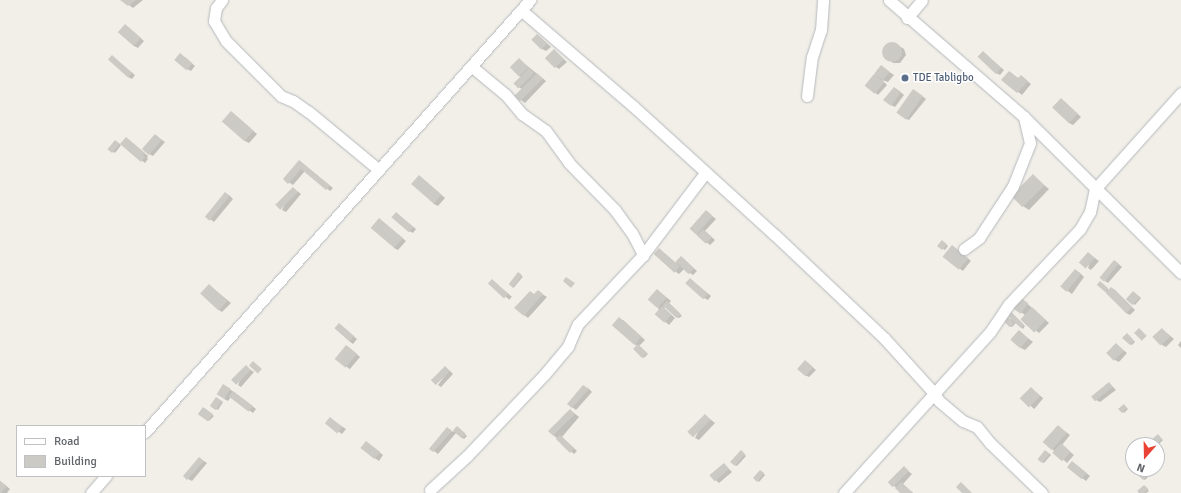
<!DOCTYPE html>
<html>
<head>
<meta charset="utf-8">
<style>
	body { margin:0 }
	#map { position:relative; width:1181px; height:493px; overflow:hidden; background:#f1efe8; font-family:Signika,sans-serif }
	div>[style] { position:absolute }
	[style*='--x'] { left:calc(var(--x)*1px); top:calc(var(--y)*1px); width:calc(var(--w)*1px); rotate:calc(var(--a)*1deg) }
	.shadow>* { inset:0; background:#0003; transform-origin:0 0 }
	.building>* { inset:0; background:#cccac5; transform-origin:0 0 }
	.round { border-radius:50% }
	.roads { filter:drop-shadow(0 0 1px #b5b8bc) drop-shadow(0 0 1px #b5b8bc) }
	.minor>* { height:11px; margin:-5.5px; padding:0 5.5px; transform-origin:5.5px; border-radius:5.5px; background:#fff }
	.dots>* { width:11px; height:11px; translate:-50% -50%; box-sizing:border-box; border:2px solid #fff; border-radius:50% }
	span { translate:-50% -50%; white-space:nowrap; text-align:center; line-height:1.15; -webkit-text-stroke:3px #fff; paint-order:stroke }
	.service-label { font-size:11px; color:#4e5e75 }
	.left { translate:0 -50%; text-align:left }
	.legend { position:absolute; left:16px; top:425px; width:130px; height:52px; box-sizing:border-box; background:#fff; border:1px solid #bfc1c3; margin:0; padding:5px 7px; list-style:none; font-size:12px; color:#5f6368 }
	.legend li { display:flex; align-items:center; gap:8px; height:20px }
	.legend b { width:20px; border:1px solid #bfc1c3 }
	.north { position:absolute; left:1125px; top:437px; width:40px; height:40px; box-sizing:border-box; background:#fff; border:1px solid #bfc1c3; border-radius:50%; rotate:200deg; font-size:11px; font-weight:700; line-height:16px; text-align:center; color:#5f6368 }
	.north::after { content:''; display:block; margin:auto; width:14px; height:18px; background:#ea4335; clip-path:polygon(50% 0,100% 100%,50% 72%,0 100%) }
</style>
</head>
<body>
<div id="map">
	<div class="shadow">
		<div style="clip-path:polygon(122px 0,143px 0,133px 8px)"></div>
		<div style="clip-path:polygon(125px 25px,144px 41px,138px 48px,134px 46px)"></div>
		<div style="clip-path:polygon(538px 35px,551px 47px,546px 51px,542px 49px)"></div>
		<div style="clip-path:polygon(894px 43px,904px 49px,906px 55px,900px 63px,893px 63px,884px 56px,883px 49px,887px 44px)"></div>
		<div style="clip-path:polygon(554px 51px,567px 62px,559px 69px,556px 67px)"></div>
		<div style="clip-path:polygon(983px 52px,1004px 70px,1000px 75px,996px 73px)"></div>
		<div style="clip-path:polygon(113px 57px,135px 75px,132px 79px,128px 77px)"></div>
		<div style="clip-path:polygon(185px 57px,195px 66px,191px 71px,187px 69px)"></div>
		<div style="clip-path:polygon(520px 60px,546px 81px,525px 103px,521px 100px,523px 90px,519px 87px,521px 77px,519px 76px)"></div>
		<div style="clip-path:polygon(882px 67px,894px 75px,888px 82px,882px 80px,887px 85px,878px 95px,866px 85px)"></div>
		<div style="clip-path:polygon(1010px 72px,1019px 79px,1021px 76px,1031px 84px,1022px 95px,1003px 80px)"></div>
		<div style="clip-path:polygon(898px 90px,904px 95px,895px 107px,891px 105px)"></div>
		<div style="clip-path:polygon(918px 93px,926px 99px,909px 120px,905px 118px)"></div>
		<div style="clip-path:polygon(1065px 102px,1081px 117px,1073px 125px,1069px 123px)"></div>
		<div style="clip-path:polygon(235px 115px,257px 134px,249px 143px,245px 141px)"></div>
		<div style="clip-path:polygon(155px 135px,165px 142px,153px 156px,149px 154px)"></div>
		<div style="clip-path:polygon(126px 138px,148px 156px,147px 158px,148px 159px,145px 163px,122px 144px,115px 153px,109px 149px,117px 142px,121px 145px)"></div>
		<div style="clip-path:polygon(300px 161px,333px 188px,330px 191px,305px 171px,293px 185px,284px 179px)"></div>
		<div style="clip-path:polygon(1033px 176px,1049px 189px,1029px 210px,1023px 206px)"></div>
		<div style="clip-path:polygon(423px 179px,445px 198px,438px 206px,434px 204px)"></div>
		<div style="clip-path:polygon(293px 188px,301px 194px,286px 212px,282px 210px)"></div>
		<div style="clip-path:polygon(229px 195px,233px 199px,214px 222px,206px 216px)"></div>
		<div style="clip-path:polygon(706px 211px,716px 219px,705px 231px,715px 240px,710px 245px,696px 234px)"></div>
		<div style="clip-path:polygon(396px 213px,416px 229px,413px 233px,409px 231px)"></div>
		<div style="clip-path:polygon(379px 219px,406px 241px,398px 250px,394px 248px)"></div>
		<div style="clip-path:polygon(944px 242px,948px 246px,945px 250px,939px 246px)"></div>
		<div style="left:952px;top:246px;width:24px;height:13px;rotate:38deg"></div>
		<div style="clip-path:polygon(663px 252px,676px 263px,681px 257px,697px 271px,693px 275px,684px 269px,679px 274px,676px 272px)"></div>
		<div style="clip-path:polygon(1092px 256px,1099px 261px,1091px 270px,1088px 268px)"></div>
		<div style="clip-path:polygon(1115px 261px,1122px 267px,1108px 283px,1105px 281px)"></div>
		<div style="clip-path:polygon(1079px 272px,1084px 277px,1072px 294px,1062px 287px)"></div>
		<div style="left:518px;top:273px;width:6px;height:14px;rotate:39deg"></div>
		<div style="left:492px;top:280px;width:26px;height:4px;rotate:40deg"></div>
		<div style="clip-path:polygon(694px 282px,711px 296px,708px 300px,704px 298px)"></div>
		<div style="clip-path:polygon(1101px 283px,1109px 290px,1112px 288px,1115px 290px,1135px 310px,1130px 315px,1126px 313px,1105px 291px)"></div>
		<div style="clip-path:polygon(209px 285px,231px 303px,222px 312px,219px 310px)"></div>
		<div style="clip-path:polygon(661px 293px,671px 301px,669px 303px,682px 316px,679px 318px,677px 317px,666px 306px,664px 308px,675px 318px,669px 325px,656px 314px,660px 310px,658px 309px)"></div>
		<div style="clip-path:polygon(1135px 293px,1141px 298px,1135px 305px,1128px 299px)"></div>
		<div style="clip-path:polygon(542px 294px,547px 297px,528px 318px,516px 308px)"></div>
		<div style="clip-path:polygon(1022px 299px,1049px 323px,1039px 333px,1022px 319px,1025px 315px,1015px 308px)"></div>
		<div style="clip-path:polygon(1013px 314px,1025px 326px,1023px 329px,1016px 323px,1012px 327px,1010px 326px,1007px 317px,1012px 320px,1009px 316px)"></div>
		<div style="clip-path:polygon(623px 320px,645px 340px,639px 346px,648px 354px,644px 358px,637px 346px,613px 325px)"></div>
		<div style="clip-path:polygon(339px 324px,357px 339px,353px 344px,349px 341px)"></div>
		<div style="clip-path:polygon(1162px 329px,1174px 339px,1166px 347px,1162px 345px)"></div>
		<div style="clip-path:polygon(1020px 332px,1033px 342px,1025px 350px,1021px 348px)"></div>
		<div style="clip-path:polygon(1129px 335px,1135px 342px,1132px 345px,1130px 344px)"></div>
		<div style="clip-path:polygon(1181px 341px,1181px 348px,1178px 345px)"></div>
		<div style="clip-path:polygon(1116px 344px,1127px 353px,1119px 362px,1115px 360px)"></div>
		<div style="left:347px;top:346px;width:17px;height:16px;rotate:40deg"></div>
		<div style="clip-path:polygon(805px 361px,816px 370px,809px 377px,805px 375px)"></div>
		<div style="clip-path:polygon(246px 367px,254px 372px,241px 387px,238px 385px)"></div>
		<div style="clip-path:polygon(449px 370px,453px 374px,441px 387px,438px 385px)"></div>
		<div style="clip-path:polygon(1109px 383px,1116px 390px,1100px 402px,1096px 400px)"></div>
		<div style="clip-path:polygon(227px 387px,256px 409px,253px 413px,231px 397px,228px 401px,224px 399px)"></div>
		<div style="clip-path:polygon(588px 388px,592px 392px,576px 410px,572px 407px)"></div>
		<div style="left:1031px;top:388px;width:16px;height:14px;rotate:40deg"></div>
		<div style="clip-path:polygon(217px 398px,223px 402px,218px 410px,211px 406px)"></div>
		<div style="clip-path:polygon(1125px 406px,1128px 409px,1124px 413px,1123px 412px)"></div>
		<div style="clip-path:polygon(204px 408px,214px 416px,209px 421px,199px 414px)"></div>
		<div style="clip-path:polygon(574px 413px,579px 417px,562px 437px,577px 451px,574px 454px,551px 433px)"></div>
		<div style="clip-path:polygon(706px 416px,715px 423px,699px 440px,695px 438px)"></div>
		<div style="clip-path:polygon(334px 421px,346px 429px,342px 434px,339px 432px)"></div>
		<div style="clip-path:polygon(1058px 426px,1070px 435px,1062px 445px,1074px 455px,1067px 463px,1052px 449px)"></div>
		<div style="clip-path:polygon(457px 427px,467px 436px,464px 439px,456px 433px,438px 454px,430px 448px,447px 428px,453px 432px)"></div>
		<div style="clip-path:polygon(1159px 437px,1163px 440px,1157px 446px,1153px 445px)"></div>
		<div style="clip-path:polygon(370px 445px,383px 455px,379px 461px,361px 448px)"></div>
		<div style="clip-path:polygon(1047px 452px,1051px 455px,1044px 463px,1042px 462px)"></div>
		<div style="clip-path:polygon(743px 453px,746px 456px,737px 466px,735px 465px)"></div>
		<div style="clip-path:polygon(199px 458px,207px 463px,192px 481px,188px 479px)"></div>
		<div style="clip-path:polygon(724px 464px,732px 472px,719px 483px,710px 475px)"></div>
		<div style="clip-path:polygon(1076px 465px,1090px 476px,1086px 481px,1082px 478px)"></div>
		<div style="clip-path:polygon(904px 468px,912px 474px,903px 484px,913px 493px,902px 493px,891px 483px)"></div>
		<div style="clip-path:polygon(1135px 469px,1141px 469px,1148px 477px,1145px 480px,1143px 479px)"></div>
		<div style="clip-path:polygon(762px 472px,765px 475px,759px 482px,758px 481px)"></div>
		<div style="clip-path:polygon(0 481px,10px 489px,7px 493px,0 493px)"></div>
		<div style="clip-path:polygon(1146px 487px,1149px 491px,1146px 493px,1141px 493px)"></div>
	</div>
	<div class="building">
		<div style="clip-path:polygon(120px 0,136px 0,128px 6px)"></div>
		<div style="left:125px;top:24px;width:21px;height:11px;rotate:41deg"></div>
		<div style="left:537px;top:34px;width:14px;height:8px;rotate:45deg"></div>
		<div class="round" style="left:882px;top:42px;width:20px;height:20px"></div>
		<div style="left:554px;top:49px;width:14px;height:13px;rotate:45deg"></div>
		<div style="left:983px;top:51px;width:25px;height:8px;rotate:43deg"></div>
		<div style="left:180px;top:53px;width:16px;height:9px;rotate:40deg"></div>
		<div style="left:112px;top:55px;width:27px;height:6px;rotate:42deg"></div>
		<div style="left:519px;top:58px;width:13px;height:13px;rotate:45deg"></div>
		<div style="left:881px;top:65px;width:11px;height:11px;rotate:38deg"></div>
		<div style="left:529px;top:68px;width:7px;height:22px;rotate:45deg"></div>
		<div style="clip-path:polygon(1009px 71px,1018px 78px,1021px 75px,1028px 81px,1017px 93px,1001px 80px)"></div>
		<div style="left:537px;top:73px;width:8px;height:32px;rotate:45deg"></div>
		<div style="left:874px;top:74px;width:13px;height:15px;rotate:39deg"></div>
		<div style="clip-path:polygon(894px 87px,901px 92px,891px 106px,883px 100px)"></div>
		<div style="left:913px;top:89px;width:12px;height:29px;rotate:35deg"></div>
		<div style="left:1061px;top:98px;width:23px;height:13px;rotate:43deg"></div>
		<div style="left:231px;top:111px;width:30px;height:14px;rotate:41deg"></div>
		<div style="left:155px;top:134px;width:9px;height:20px;rotate:41deg"></div>
		<div style="clip-path:polygon(126px 137px,145px 153px,143px 155px,145px 157px,141px 162px,120px 144px)"></div>
		<div style="left:115px;top:140px;width:6px;height:12px;rotate:39deg"></div>
		<div style="clip-path:polygon(299px 160px,330px 186px,326px 190px,301px 169px,288px 184px,283px 179px)"></div>
		<div style="left:1033px;top:174px;width:16px;height:31px;rotate:45deg"></div>
		<div style="left:419px;top:175px;width:30px;height:12px;rotate:41deg"></div>
		<div style="left:293px;top:187px;width:7px;height:25px;rotate:45deg"></div>
		<div style="left:225px;top:192px;width:6px;height:32px;rotate:39deg"></div>
		<div style="left:706px;top:210px;width:9px;height:25px;rotate:41deg"></div>
		<div style="left:396px;top:212px;width:23px;height:7px;rotate:41deg"></div>
		<div style="left:379px;top:218px;width:31px;height:13px;rotate:40deg"></div>
		<div style="left:703px;top:229px;width:12px;height:9px;rotate:42deg"></div>
		<div style="clip-path:polygon(942px 240px,947px 245px,942px 250px,937px 246px)"></div>
		<div style="left:952px;top:245px;width:21px;height:15px;rotate:39deg"></div>
		<div style="left:659px;top:248px;width:28px;height:8px;rotate:42deg"></div>
		<div style="left:1088px;top:252px;width:9px;height:14px;rotate:41deg"></div>
		<div style="left:681px;top:256px;width:18px;height:8px;rotate:43deg"></div>
		<div style="left:1114px;top:260px;width:6px;height:23px;rotate:39deg"></div>
		<div style="left:1075px;top:269px;width:8px;height:23px;rotate:40deg"></div>
		<div style="clip-path:polygon(518px 272px,522px 275px,513px 288px,509px 284px)"></div>
		<div style="clip-path:polygon(566px 277px,575px 283px,571px 288px,563px 281px)"></div>
		<div style="left:690px;top:278px;width:24px;height:7px;rotate:42deg"></div>
		<div style="left:492px;top:279px;width:22px;height:6px;rotate:43deg"></div>
		<div style="left:1100px;top:281px;width:11px;height:5px;rotate:41deg"></div>
		<div style="left:209px;top:284px;width:25px;height:13px;rotate:43deg"></div>
		<div style="left:1111px;top:287px;width:29px;height:8px;rotate:44deg"></div>
		<div style="left:657px;top:289px;width:13px;height:14px;rotate:42deg"></div>
		<div style="clip-path:polygon(538px 290px,543px 294px,524px 316px,514px 308px,530px 291px,534px 294px)"></div>
		<div style="left:1133px;top:291px;width:9px;height:11px;rotate:41deg"></div>
		<div style="left:1021px;top:298px;width:9px;height:13px;rotate:36deg"></div>
		<div style="left:667px;top:301px;width:19px;height:6px;rotate:43deg"></div>
		<div style="left:662px;top:306px;width:13px;height:11px;rotate:42deg"></div>
		<div style="left:1032px;top:307px;width:19px;height:17px;rotate:43deg"></div>
		<div style="clip-path:polygon(1011px 312px,1024px 325px,1021px 328px,1008px 316px)"></div>
		<div style="left:1007px;top:316px;width:10px;height:6px;rotate:45deg"></div>
		<div style="left:619px;top:317px;width:30px;height:11px;rotate:41deg"></div>
		<div style="left:339px;top:323px;width:20px;height:7px;rotate:41deg"></div>
		<div style="left:1139px;top:328px;width:11px;height:7px;rotate:45deg"></div>
		<div style="left:1162px;top:328px;width:12px;height:13px;rotate:48deg"></div>
		<div style="left:1019px;top:330px;width:13px;height:13px;rotate:42deg"></div>
		<div style="clip-path:polygon(1127px 333px,1134px 341px,1130px 345px,1122px 338px)"></div>
		<div style="left:1116px;top:343px;width:11px;height:14px;rotate:45deg"></div>
		<div style="left:638px;top:344px;width:13px;height:7px;rotate:45deg"></div>
		<div style="left:346px;top:345px;width:14px;height:18px;rotate:39deg"></div>
		<div style="left:805px;top:360px;width:11px;height:12px;rotate:41deg"></div>
		<div style="left:253px;top:361px;width:12px;height:6px;rotate:42deg"></div>
		<div style="left:246px;top:365px;width:7px;height:21px;rotate:45deg"></div>
		<div style="left:445px;top:366px;width:7px;height:20px;rotate:45deg"></div>
		<div style="left:1109px;top:382px;width:6px;height:23px;rotate:51deg"></div>
		<div style="left:223px;top:384px;width:9px;height:12px;rotate:32deg"></div>
		<div style="clip-path:polygon(583px 385px,589px 389px,572px 408px,567px 404px)"></div>
		<div style="left:1031px;top:387px;width:13px;height:16px;rotate:45deg"></div>
		<div style="left:233px;top:391px;width:25px;height:7px;rotate:37deg"></div>
		<div style="left:216px;top:397px;width:7px;height:11px;rotate:34deg"></div>
		<div style="clip-path:polygon(1124px 404px,1127px 408px,1122px 413px,1118px 409px)"></div>
		<div style="left:203px;top:407px;width:12px;height:9px;rotate:35deg"></div>
		<div style="left:570px;top:409px;width:7px;height:31px;rotate:45deg"></div>
		<div style="left:705px;top:414px;width:8px;height:25px;rotate:45deg"></div>
		<div style="left:330px;top:417px;width:16px;height:8px;rotate:40deg"></div>
		<div style="left:1058px;top:425px;width:12px;height:23px;rotate:42deg"></div>
		<div style="left:457px;top:426px;width:12px;height:6px;rotate:42deg"></div>
		<div style="clip-path:polygon(447px 427px,452px 431px,433px 452px,429px 449px)"></div>
		<div style="clip-path:polygon(1158px 434px,1162px 439px,1155px 445px,1152px 445px,1149px 442px)"></div>
		<div style="clip-path:polygon(560px 435px,574px 448px,570px 453px,556px 439px)"></div>
		<div style="clip-path:polygon(1144px 439px,1150px 445px,1139px 444px)"></div>
		<div style="left:366px;top:441px;width:18px;height:9px;rotate:38deg"></div>
		<div style="left:1061px;top:443px;width:13px;height:13px;rotate:42deg"></div>
		<div style="clip-path:polygon(741px 450px,745px 454px,735px 466px,730px 462px)"></div>
		<div style="left:1045px;top:450px;width:6px;height:12px;rotate:39deg"></div>
		<div style="clip-path:polygon(199px 457px,204px 461px,187px 480px,183px 476px)"></div>
		<div style="left:1072px;top:461px;width:19px;height:8px;rotate:39deg"></div>
		<div style="left:724px;top:463px;width:8px;height:19px;rotate:50deg"></div>
		<div style="left:904px;top:466px;width:7px;height:23px;rotate:45deg"></div>
		<div style="clip-path:polygon(1134px 469px,1141px 469px,1148px 475px,1143px 480px,1133px 470px)"></div>
		<div style="clip-path:polygon(760px 470px,764px 473px,757px 482px,753px 478px)"></div>
		<div style="clip-path:polygon(0 481px,7px 486px,1px 493px,0 493px)"></div>
		<div style="clip-path:polygon(901px 482px,913px 493px,900px 493px,895px 488px)"></div>
		<div style="clip-path:polygon(961px 482px,972px 493px,962px 493px,956px 487px)"></div>
		<div style="clip-path:polygon(1144px 485px,1148px 489px,1144px 493px,1139px 493px,1137px 491px)"></div>
	</div>
	<div class="roads">
		<div class="minor">
			<div style="--x:222;--y:0;--w:10;--a:127"></div>
			<div style="--x:216;--y:8;--w:13;--a:99"></div>
			<div style="--x:214;--y:21;--w:23;--a:59"></div>
			<div style="--x:226;--y:41;--w:78;--a:45"></div>
			<div style="--x:281;--y:96;--w:13;--a:23"></div>
			<div style="--x:293;--y:101;--w:19;--a:35"></div>
			<div style="--x:309;--y:112;--w:89;--a:39.6"></div>
			<div style="--x:889;--y:0;--w:179;--a:40.9"></div>
			<div style="--x:1024;--y:117;--w:221;--a:44.8"></div>
			<div style="--x:521;--y:10;--w:148;--a:40.6"></div>
			<div style="--x:633;--y:106;--w:192;--a:42.3"></div>
			<div style="--x:775;--y:235;--w:150;--a:43.4"></div>
			<div style="--x:884;--y:338;--w:74;--a:47.7"></div>
			<div style="--x:934;--y:393;--w:9;--a:58"></div>
			<div style="--x:939;--y:401;--w:31;--a:40"></div>
			<div style="--x:963;--y:421;--w:15;--a:23"></div>
			<div style="--x:977;--y:427;--w:21;--a:51"></div>
			<div style="--x:990;--y:443;--w:72;--a:43.9"></div>
			<div style="--x:907;--y:18;--w:23;--a:-50"></div>
			<div style="--x:471;--y:66;--w:45;--a:39.6"></div>
			<div style="--x:506;--y:95;--w:25;--a:50"></div>
			<div style="--x:522;--y:114;--w:29;--a:35"></div>
			<div style="--x:546;--y:131;--w:39;--a:54"></div>
			<div style="--x:569;--y:163;--w:66;--a:45.6"></div>
			<div style="--x:615;--y:210;--w:29;--a:54"></div>
			<div style="--x:632;--y:233;--w:25;--a:63"></div>
			<div style="--x:807;--y:96;--w:39;--a:-83"></div>
			<div style="--x:812;--y:57;--w:28;--a:-72"></div>
			<div style="--x:821;--y:30;--w:30;--a:-86"></div>
			<div style="--x:964;--y:249;--w:19;--a:-36"></div>
			<div style="--x:979;--y:238;--w:62;--a:-56.8"></div>
			<div style="--x:1013;--y:186;--w:46;--a:-68.4"></div>
			<div style="--x:1030;--y:143;--w:27;--a:-103"></div>
			<div style="--x:145;--y:432;--w:579;--a:-48.29"></div>
			<div style="--x:430;--y:490;--w:50;--a:-42.6"></div>
			<div style="--x:467;--y:456;--w:112;--a:-46.5"></div>
			<div style="--x:544;--y:375;--w:38;--a:-50"></div>
			<div style="--x:568;--y:346;--w:24;--a:-66"></div>
			<div style="--x:578;--y:324;--w:95;--a:-46.7"></div>
			<div style="--x:643;--y:255;--w:103;--a:-52.9"></div>
			<div style="--x:91;--y:493;--w:23;--a:-49"></div>
			<div style="--x:844;--y:493;--w:217;--a:-47.8"></div>
			<div style="--x:990;--y:332;--w:34;--a:-56"></div>
			<div style="--x:1009;--y:304;--w:103;--a:-46.6"></div>
			<div style="--x:1080;--y:229;--w:20;--a:-60"></div>
			<div style="--x:1090;--y:212;--w:24;--a:-78"></div>
			<div style="--x:1095;--y:189;--w:129;--a:-48.1"></div>
		</div>
	</div>
	<div class="dots">
		<div style="left:905px;top:78px;background:#5c6f8a"></div>
	</div>
	<div class="service-label">
		<span class="left" style="left:913px;top:78px">TDE Tabligbo</span>
	</div>
	<ul class="legend">
	<li><b style="height:5px;background:#fff"></b>Road</li>
	<li><b style="height:11px;background:#cccac5"></b>Building</li>
	</ul>
	<div class="north">N</div>
</div>
</body>
</html>
